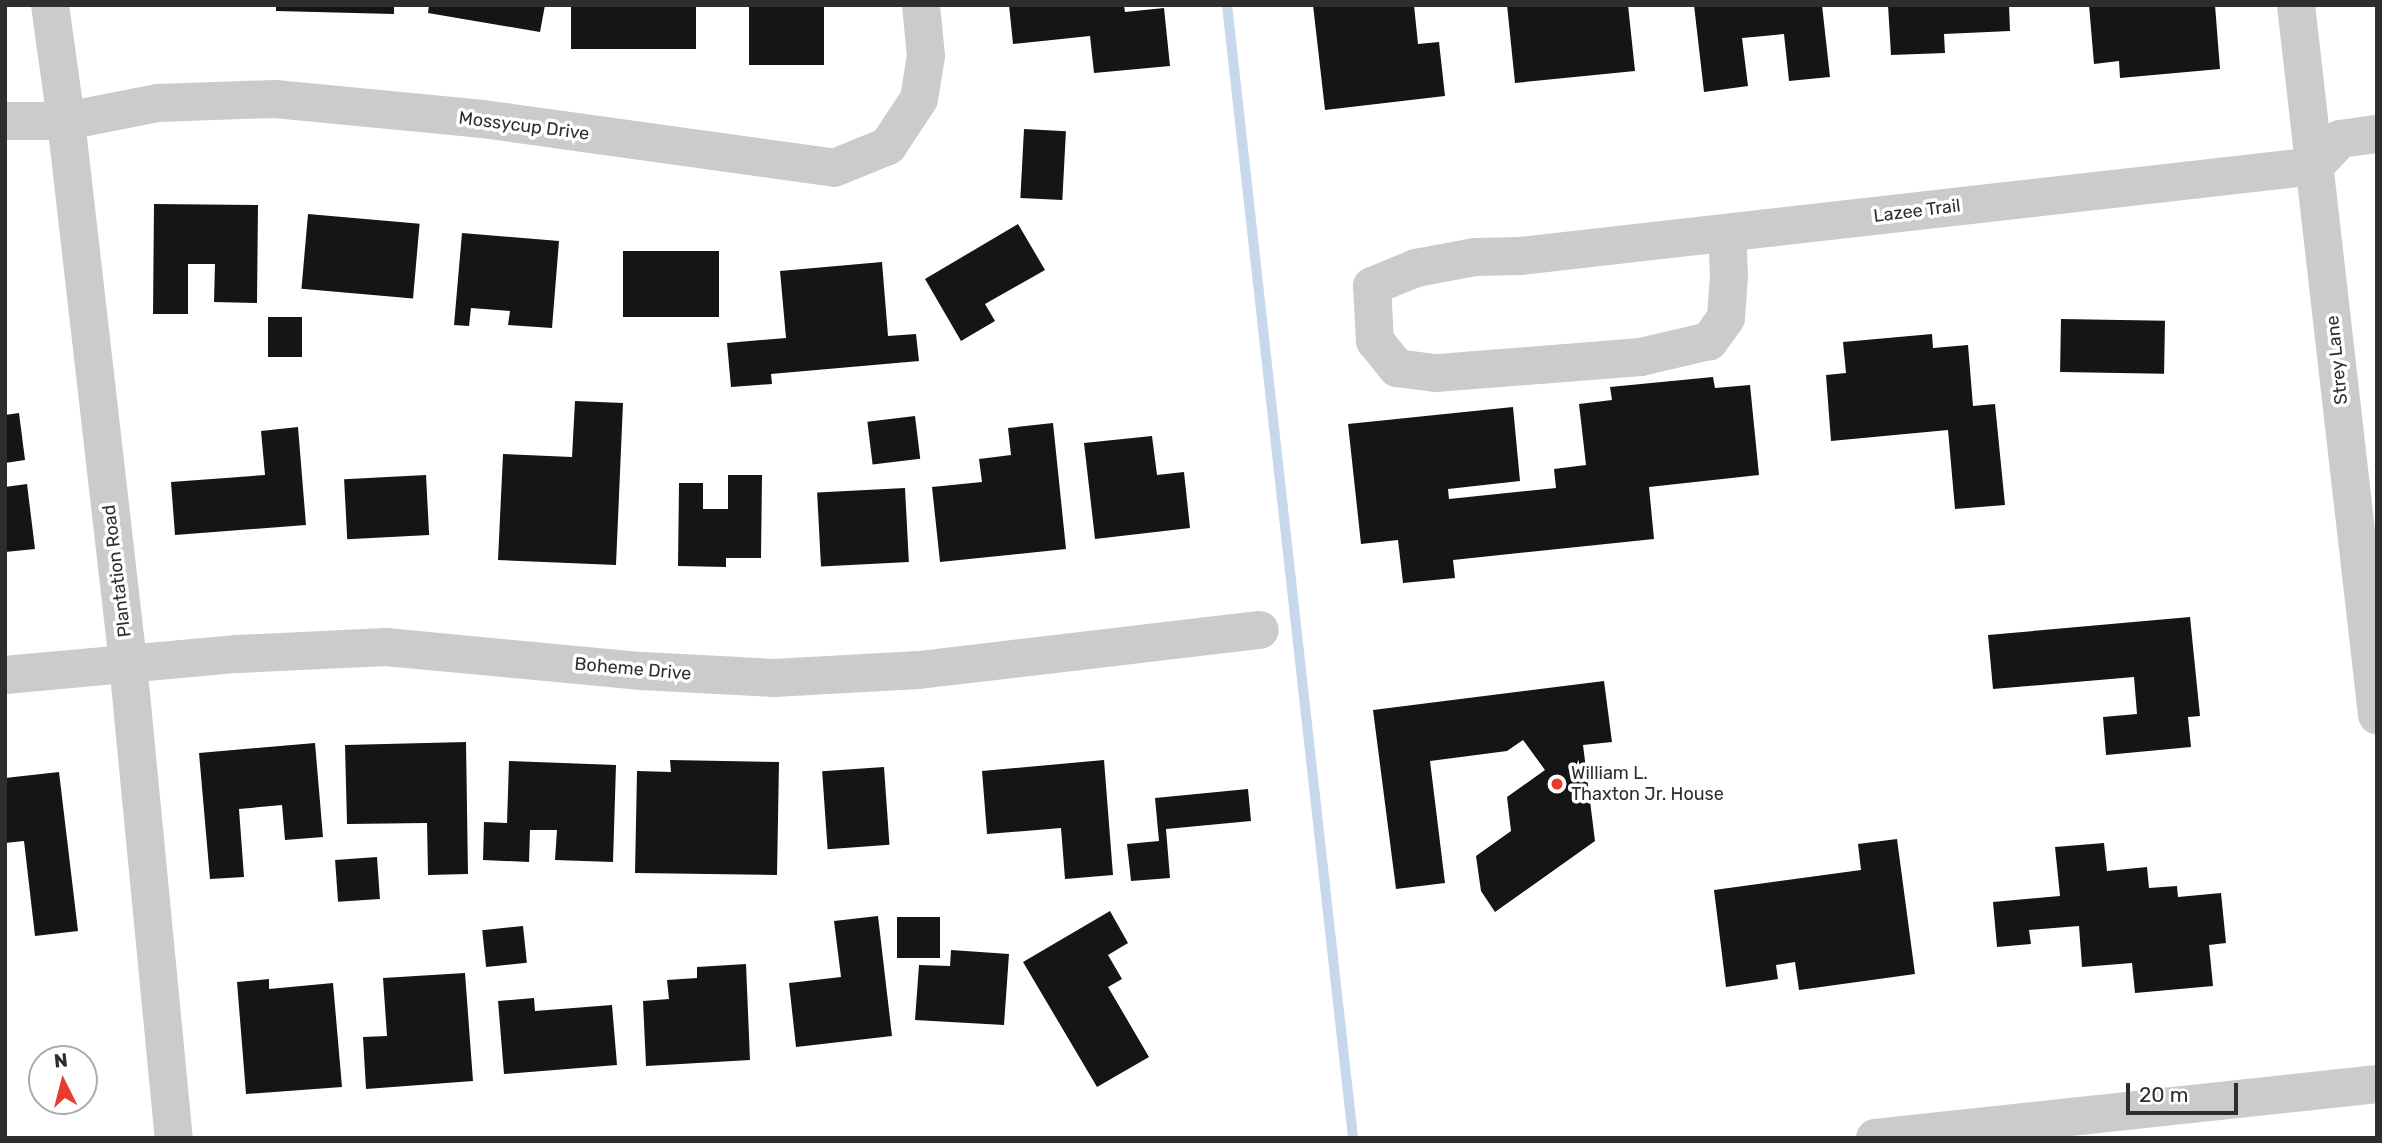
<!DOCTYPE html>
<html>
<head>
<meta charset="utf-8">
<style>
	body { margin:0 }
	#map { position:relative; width:2382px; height:1143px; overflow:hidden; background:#fff; font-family:Rubik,sans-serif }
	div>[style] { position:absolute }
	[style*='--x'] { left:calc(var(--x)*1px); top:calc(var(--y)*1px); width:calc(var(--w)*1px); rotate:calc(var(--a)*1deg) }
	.stream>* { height:10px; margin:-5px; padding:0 5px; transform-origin:5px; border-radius:5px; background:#c7d8ec }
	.building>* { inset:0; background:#151515; transform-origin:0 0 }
	.minor>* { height:38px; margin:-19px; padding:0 19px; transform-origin:19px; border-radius:19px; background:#cbcbcb }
	.dots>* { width:19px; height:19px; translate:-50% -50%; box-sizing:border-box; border:4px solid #fff; border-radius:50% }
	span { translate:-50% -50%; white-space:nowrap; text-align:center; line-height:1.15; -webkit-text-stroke:7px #fff; paint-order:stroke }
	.street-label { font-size:18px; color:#2e2e2e }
	.poi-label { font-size:18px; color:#2e2e2e }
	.left { translate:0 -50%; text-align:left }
	.frame { position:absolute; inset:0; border:7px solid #2e2e2e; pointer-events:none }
	.north { position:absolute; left:28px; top:1045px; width:70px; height:70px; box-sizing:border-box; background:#fff; border:2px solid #ababab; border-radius:50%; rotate:354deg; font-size:19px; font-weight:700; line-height:28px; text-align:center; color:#2e2e2e }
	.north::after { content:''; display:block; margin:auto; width:24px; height:32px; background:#e73c2e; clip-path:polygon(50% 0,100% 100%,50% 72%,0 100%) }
	.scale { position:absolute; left:2126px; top:1083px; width:112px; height:32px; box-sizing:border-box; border:4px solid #2e2e2e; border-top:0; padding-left:9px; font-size:21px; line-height:24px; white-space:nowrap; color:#2e2e2e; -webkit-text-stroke:5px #fff; paint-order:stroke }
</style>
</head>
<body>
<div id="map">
	<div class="stream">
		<div style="--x:1227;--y:5;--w:1140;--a:83.65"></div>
	</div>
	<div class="building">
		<div style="clip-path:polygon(276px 5px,394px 5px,394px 14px,276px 11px)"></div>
		<div style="clip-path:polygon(429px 5px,545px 5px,540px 32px,428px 13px)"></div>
		<div style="left:571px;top:5px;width:125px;height:44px"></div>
		<div style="left:749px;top:5px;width:75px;height:60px"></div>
		<div style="clip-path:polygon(1009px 5px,1124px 5px,1125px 12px,1164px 8px,1170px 66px,1094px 73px,1090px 36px,1013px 44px)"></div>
		<div style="clip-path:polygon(1313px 5px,1414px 5px,1418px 44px,1439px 42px,1445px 96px,1325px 110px)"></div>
		<div style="clip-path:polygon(1507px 5px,1628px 5px,1635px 71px,1515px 83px)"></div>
		<div style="clip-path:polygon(1694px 5px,1822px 5px,1830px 77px,1789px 81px,1784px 34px,1742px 38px,1748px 86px,1704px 92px)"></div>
		<div style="clip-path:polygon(1888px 5px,2009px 5px,2010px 31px,1944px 34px,1945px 53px,1891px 55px)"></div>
		<div style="clip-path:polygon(2089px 5px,2215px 5px,2220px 69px,2120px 78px,2119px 61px,2094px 64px)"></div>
		<div style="left:1024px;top:129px;width:42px;height:69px;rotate:3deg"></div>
		<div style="clip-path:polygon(154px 204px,258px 205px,257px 303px,214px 302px,215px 264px,188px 264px,188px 314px,153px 314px)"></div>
		<div style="left:308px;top:214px;width:112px;height:75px;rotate:5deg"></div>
		<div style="clip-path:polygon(1018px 224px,1045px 270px,985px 304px,995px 321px,961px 341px,925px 279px)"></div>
		<div style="clip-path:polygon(462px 233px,559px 241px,552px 328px,508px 325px,510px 311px,471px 308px,469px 326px,454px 325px)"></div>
		<div style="left:623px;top:251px;width:96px;height:66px"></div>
		<div style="clip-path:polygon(882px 262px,888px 336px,916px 334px,919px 361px,771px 374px,772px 384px,731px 387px,727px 343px,786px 338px,780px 271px)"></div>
		<div style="left:268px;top:317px;width:34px;height:40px"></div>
		<div style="left:2061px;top:319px;width:104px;height:53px;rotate:1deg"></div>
		<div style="clip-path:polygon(1932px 334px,1933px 348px,1968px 345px,1973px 406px,1995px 404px,2005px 505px,1955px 509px,1948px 430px,1831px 441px,1826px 375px,1846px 373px,1843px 342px)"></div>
		<div style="clip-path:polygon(1713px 377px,1715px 388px,1750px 385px,1759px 475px,1649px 487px,1654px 539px,1453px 560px,1455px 578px,1403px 583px,1398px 540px,1361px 544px,1348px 424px,1513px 407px,1520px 481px,1448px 489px,1449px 499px,1556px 488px,1554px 469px,1586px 465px,1579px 404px,1612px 400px,1610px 387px)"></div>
		<div style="clip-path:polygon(575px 401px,623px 403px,616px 565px,498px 560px,503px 454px,572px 457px)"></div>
		<div style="clip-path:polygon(19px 413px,25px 460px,5px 463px,5px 415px)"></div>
		<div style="left:915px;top:416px;width:43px;height:48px;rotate:83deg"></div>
		<div style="clip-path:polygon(1053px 423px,1066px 549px,940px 562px,932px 487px,982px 482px,979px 459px,1011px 455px,1008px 428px)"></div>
		<div style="clip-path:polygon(298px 427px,306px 525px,175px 535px,171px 482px,265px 475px,261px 431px)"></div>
		<div style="clip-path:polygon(1152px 436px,1157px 475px,1184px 472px,1190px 528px,1095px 539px,1084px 443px)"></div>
		<div style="left:426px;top:475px;width:60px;height:82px;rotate:87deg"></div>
		<div style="clip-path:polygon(728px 475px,762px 475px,761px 558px,726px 558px,726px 567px,678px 566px,679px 483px,703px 483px,703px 509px,728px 509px)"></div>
		<div style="clip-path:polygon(27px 484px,35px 549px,5px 552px,5px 487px)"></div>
		<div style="left:905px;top:488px;width:74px;height:88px;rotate:87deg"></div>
		<div style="clip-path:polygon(2190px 617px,2200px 716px,2188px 717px,2191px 747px,2106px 755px,2103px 717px,2137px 714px,2134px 677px,1993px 689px,1988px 635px)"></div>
		<div style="clip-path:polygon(1604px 681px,1612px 742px,1583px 745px,1595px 841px,1495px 912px,1481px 891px,1476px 856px,1511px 831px,1507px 797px,1545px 770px,1523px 740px,1507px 751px,1430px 761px,1445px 883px,1396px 889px,1373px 710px)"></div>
		<div style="clip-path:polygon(466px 742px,468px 874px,428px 875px,427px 823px,347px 824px,345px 745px)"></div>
		<div style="clip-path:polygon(315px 743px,323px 837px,285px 840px,282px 805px,239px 809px,244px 877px,210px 879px,199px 753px)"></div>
		<div style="clip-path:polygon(670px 760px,779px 762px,777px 875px,635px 873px,637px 771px,671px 772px)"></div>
		<div style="clip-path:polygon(1104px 760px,1113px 875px,1065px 879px,1061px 828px,987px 834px,982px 771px)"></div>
		<div style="clip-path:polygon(509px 761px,616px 765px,613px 862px,555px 860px,557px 830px,530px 830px,529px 862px,483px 860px,484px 822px,507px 823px)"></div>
		<div style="left:884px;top:767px;width:78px;height:62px;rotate:86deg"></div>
		<div style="clip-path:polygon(59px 772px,78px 931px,35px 936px,24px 841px,5px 843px,5px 778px)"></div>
		<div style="clip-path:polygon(1248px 789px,1251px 821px,1166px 829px,1170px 878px,1131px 881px,1127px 844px,1159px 841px,1155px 798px)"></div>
		<div style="clip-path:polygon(1897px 839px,1915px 974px,1799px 990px,1795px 962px,1776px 965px,1778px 979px,1726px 987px,1714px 890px,1861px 870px,1858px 844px)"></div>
		<div style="clip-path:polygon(2104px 843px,2107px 871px,2147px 867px,2149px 888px,2177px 886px,2178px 897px,2221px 893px,2226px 943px,2209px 945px,2213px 986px,2135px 993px,2132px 963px,2082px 967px,2079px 926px,2029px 930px,2031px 944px,1997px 947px,1993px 902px,2060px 896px,2055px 847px)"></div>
		<div style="left:377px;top:857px;width:42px;height:42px;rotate:86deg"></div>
		<div style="clip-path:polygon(1110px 911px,1128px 943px,1108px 955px,1122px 979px,1108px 987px,1149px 1057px,1097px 1087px,1023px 962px)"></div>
		<div style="clip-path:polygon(878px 916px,892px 1036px,796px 1047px,789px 983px,841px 977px,834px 921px)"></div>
		<div style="left:897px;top:917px;width:43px;height:41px"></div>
		<div style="left:523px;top:926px;width:37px;height:41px;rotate:84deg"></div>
		<div style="clip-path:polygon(951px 950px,1009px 954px,1004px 1025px,915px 1020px,919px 965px,950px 966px)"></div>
		<div style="clip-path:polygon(746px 964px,750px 1060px,646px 1066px,643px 1001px,669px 999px,667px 980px,697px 978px,697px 967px)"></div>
		<div style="clip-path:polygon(465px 973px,473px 1081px,366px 1089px,363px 1037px,387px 1036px,383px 978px)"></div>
		<div style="clip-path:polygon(269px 979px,269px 989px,333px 983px,342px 1087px,246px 1094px,237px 982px)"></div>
		<div style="clip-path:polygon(534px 998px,535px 1011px,612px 1005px,617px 1065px,504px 1074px,498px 1001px)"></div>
	</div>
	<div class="minor">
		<div style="--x:50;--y:5;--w:117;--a:82.1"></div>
		<div style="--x:66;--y:121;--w:546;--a:83.47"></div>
		<div style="--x:128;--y:663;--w:477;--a:84.5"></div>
		<div style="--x:2296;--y:5;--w:715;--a:83.49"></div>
		<div style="--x:5;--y:121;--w:61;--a:0"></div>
		<div style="--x:66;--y:121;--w:94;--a:-11.1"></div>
		<div style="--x:158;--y:103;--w:117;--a:-2"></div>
		<div style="--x:275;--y:99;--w:209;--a:5.5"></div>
		<div style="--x:483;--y:119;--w:354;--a:7.9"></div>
		<div style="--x:834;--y:168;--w:58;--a:-22.2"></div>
		<div style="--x:888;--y:146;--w:56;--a:-56.6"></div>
		<div style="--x:919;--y:99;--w:44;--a:-80.8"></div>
		<div style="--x:926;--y:56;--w:51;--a:-95.6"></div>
		<div style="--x:1727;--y:233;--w:42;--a:87.3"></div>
		<div style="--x:1729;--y:275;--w:43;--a:94"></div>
		<div style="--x:1726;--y:318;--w:29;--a:126"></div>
		<div style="--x:1709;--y:341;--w:70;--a:166.8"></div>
		<div style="--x:1641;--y:357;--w:206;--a:175.5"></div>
		<div style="--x:1436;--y:373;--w:39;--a:-173"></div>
		<div style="--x:1397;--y:368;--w:35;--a:-129"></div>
		<div style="--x:1375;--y:341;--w:55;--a:-93.1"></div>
		<div style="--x:1372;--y:286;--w:48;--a:-22.2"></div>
		<div style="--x:1416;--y:268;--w:60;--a:-10.6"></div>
		<div style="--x:1475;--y:257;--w:45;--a:-1.3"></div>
		<div style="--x:1520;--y:256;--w:800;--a:-6.46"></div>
		<div style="--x:2315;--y:166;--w:37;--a:-47"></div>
		<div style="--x:2340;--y:139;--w:37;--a:-8"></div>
		<div style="--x:5;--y:675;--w:233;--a:-5.2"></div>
		<div style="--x:237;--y:654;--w:149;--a:-2.7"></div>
		<div style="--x:386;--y:647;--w:257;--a:5.4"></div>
		<div style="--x:642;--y:671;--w:132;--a:3"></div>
		<div style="--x:774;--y:678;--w:145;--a:-3.2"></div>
		<div style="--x:919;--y:670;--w:343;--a:-6.7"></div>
		<div style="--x:1875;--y:1138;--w:505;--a:-6.14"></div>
	</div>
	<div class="dots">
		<div style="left:1557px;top:784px;background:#e73c2e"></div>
	</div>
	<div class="street-label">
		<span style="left:524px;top:126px;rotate:7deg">Mossycup Drive</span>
		<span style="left:1917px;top:211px;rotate:-7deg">Lazee Trail</span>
		<span style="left:2337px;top:360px;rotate:-96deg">Strey Lane</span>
		<span style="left:117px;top:571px;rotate:-97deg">Plantation Road</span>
		<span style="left:633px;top:669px;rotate:5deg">Boheme Drive</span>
	</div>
	<div class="poi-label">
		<span class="left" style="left:1571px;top:784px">William L.<br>Thaxton Jr. House</span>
	</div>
	<div class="frame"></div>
	<div class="north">N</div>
	<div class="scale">20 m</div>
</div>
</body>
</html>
